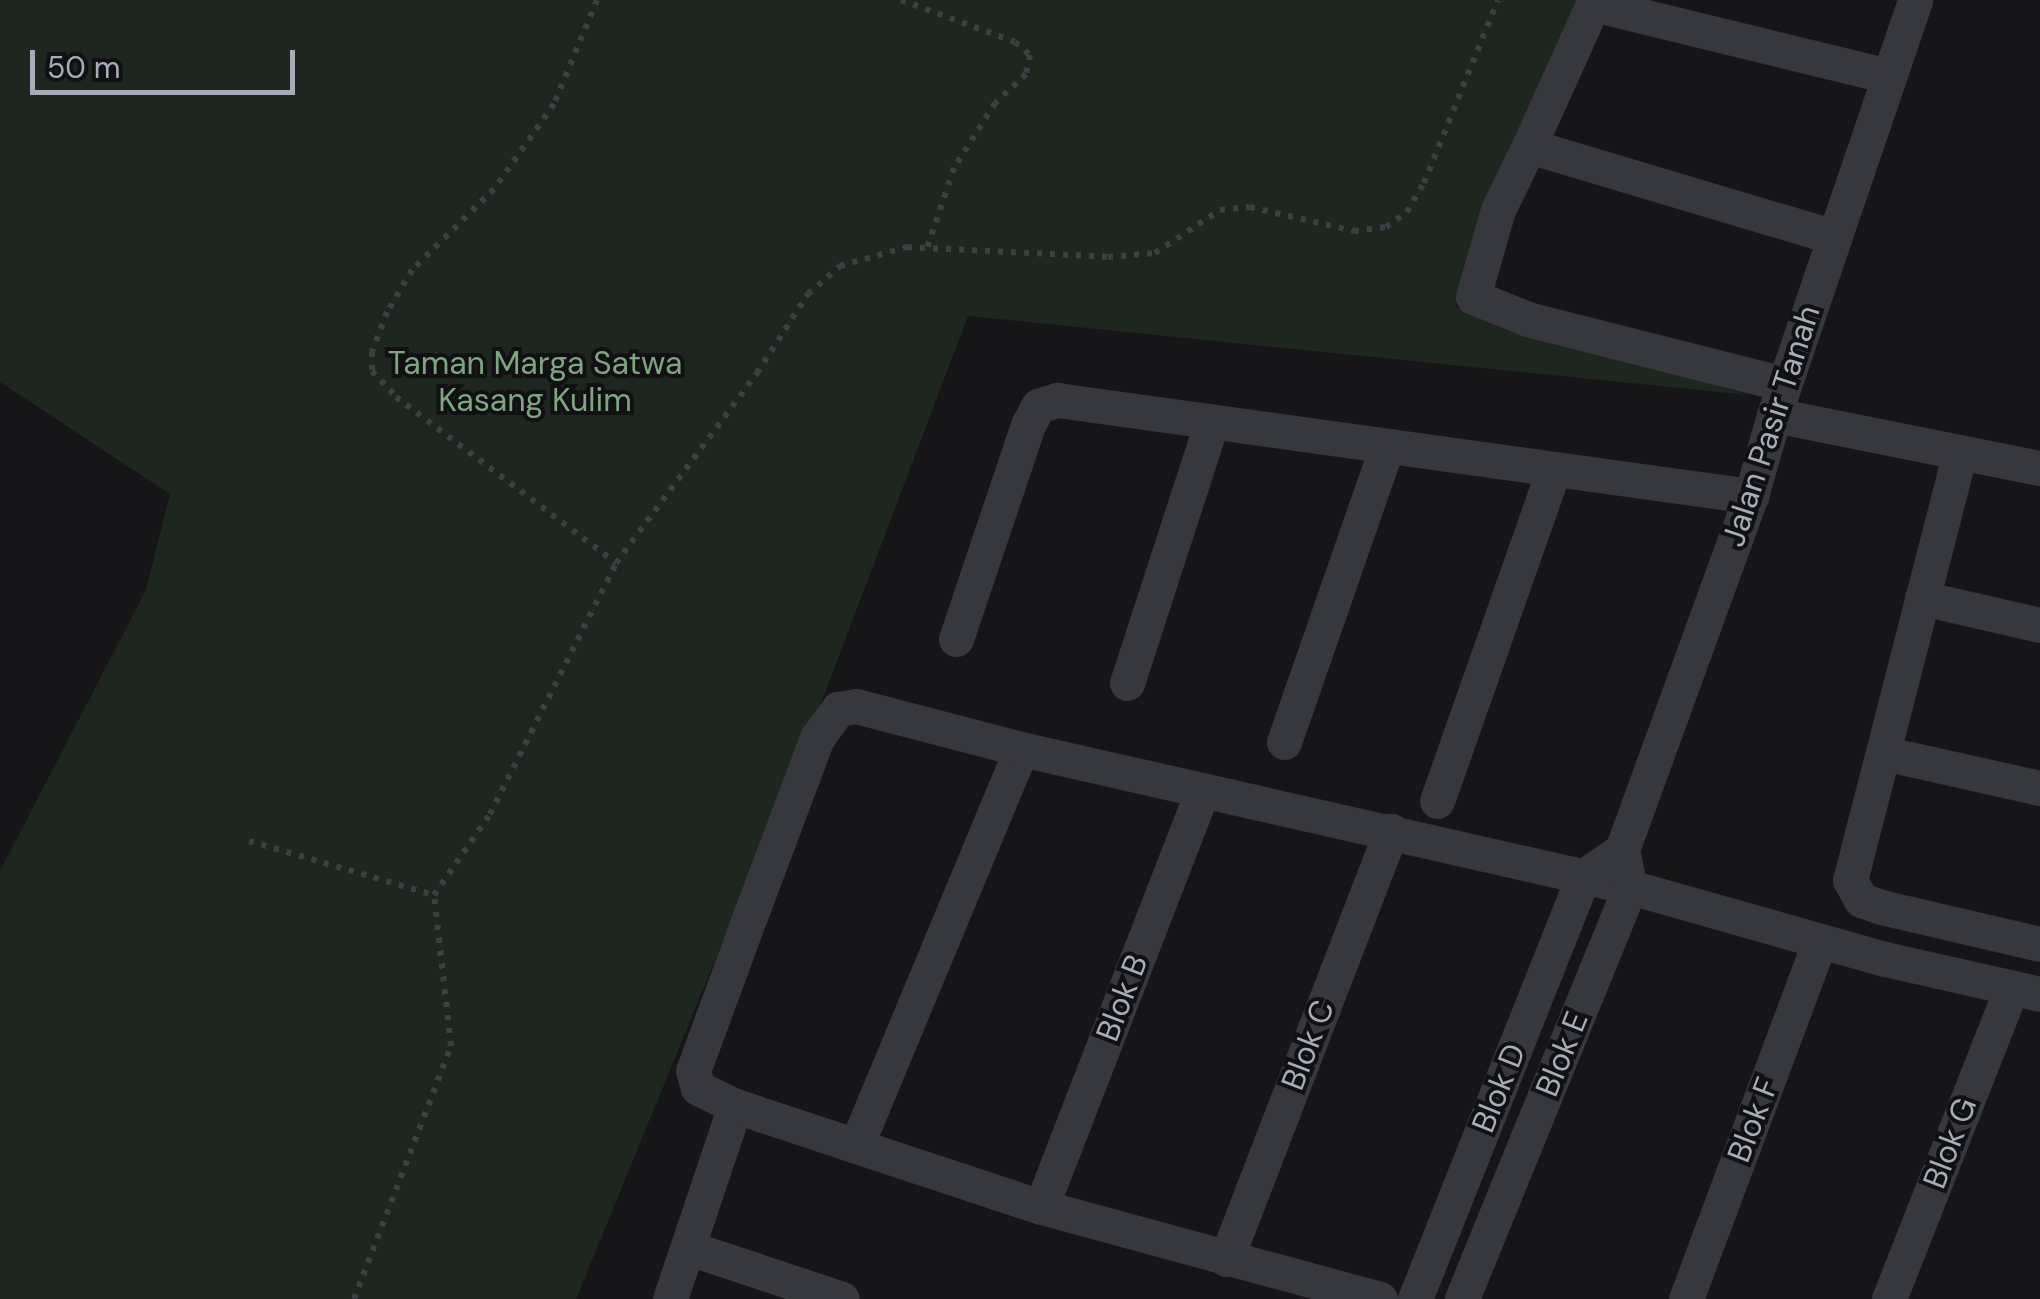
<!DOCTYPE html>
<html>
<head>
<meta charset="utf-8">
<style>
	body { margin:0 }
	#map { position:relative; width:2040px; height:1299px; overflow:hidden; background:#161618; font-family:"DM Sans",sans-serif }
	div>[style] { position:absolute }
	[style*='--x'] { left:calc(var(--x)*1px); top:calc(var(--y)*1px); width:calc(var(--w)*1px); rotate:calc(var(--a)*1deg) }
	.green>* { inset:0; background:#1e271f }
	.path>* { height:6px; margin-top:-3px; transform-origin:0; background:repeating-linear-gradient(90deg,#3d3f45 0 5px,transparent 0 13px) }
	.minor>* { height:35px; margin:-17.5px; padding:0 17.5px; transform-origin:17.5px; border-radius:17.5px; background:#37383e }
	span { translate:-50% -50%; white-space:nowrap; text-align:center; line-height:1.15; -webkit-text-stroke:8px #111113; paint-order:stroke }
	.park-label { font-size:32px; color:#7da580 }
	.street-label { font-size:32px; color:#a7acb9 }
	.scale { position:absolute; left:30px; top:50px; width:265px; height:45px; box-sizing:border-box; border:5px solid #a7acb9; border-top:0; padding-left:12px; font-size:30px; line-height:35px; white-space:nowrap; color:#a7acb9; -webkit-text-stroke:8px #111113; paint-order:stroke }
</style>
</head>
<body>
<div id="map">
	<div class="green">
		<div style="clip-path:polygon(0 0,1579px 0,1492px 191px,1455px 307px,1749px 395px,968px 316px,826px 690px,576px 1299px,0 1299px,0 871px,146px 590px,170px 494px,0 382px)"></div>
	</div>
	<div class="path">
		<div style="--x:597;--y:0;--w:113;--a:112.5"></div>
		<div style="--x:554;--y:104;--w:104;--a:125.2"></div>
		<div style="--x:494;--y:189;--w:115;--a:135.4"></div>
		<div style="--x:412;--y:270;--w:49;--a:120.8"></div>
		<div style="--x:387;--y:312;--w:43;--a:110.6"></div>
		<div style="--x:372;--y:352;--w:19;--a:90"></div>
		<div style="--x:372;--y:371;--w:35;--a:47"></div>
		<div style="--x:396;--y:397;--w:276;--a:37"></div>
		<div style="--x:901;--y:0;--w:121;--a:20.2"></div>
		<div style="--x:1015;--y:42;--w:20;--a:41"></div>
		<div style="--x:1030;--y:55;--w:19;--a:102"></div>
		<div style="--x:1026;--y:74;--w:42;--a:136.9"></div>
		<div style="--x:995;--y:103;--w:77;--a:122.2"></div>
		<div style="--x:954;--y:168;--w:84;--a:108.6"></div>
		<div style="--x:249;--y:841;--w:193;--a:16.3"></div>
		<div style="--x:354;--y:1299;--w:271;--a:-69"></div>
		<div style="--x:451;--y:1046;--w:152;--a:-96.4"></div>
		<div style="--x:434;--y:895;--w:98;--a:-55.3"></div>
		<div style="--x:490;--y:814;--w:281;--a:-63.3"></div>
		<div style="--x:616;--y:563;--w:237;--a:-53.4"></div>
		<div style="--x:757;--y:373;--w:94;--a:-57.2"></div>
		<div style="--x:808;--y:294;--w:43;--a:-41.2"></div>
		<div style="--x:840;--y:266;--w:70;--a:-15.8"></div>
		<div style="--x:907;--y:247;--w:201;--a:2.8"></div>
		<div style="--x:1108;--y:257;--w:47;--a:-4.9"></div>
		<div style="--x:1155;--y:253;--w:78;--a:-33.5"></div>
		<div style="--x:1220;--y:210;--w:30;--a:-6"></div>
		<div style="--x:1250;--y:207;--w:107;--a:13"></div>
		<div style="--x:1354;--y:231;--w:32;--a:-7"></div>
		<div style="--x:1386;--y:227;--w:26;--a:-36"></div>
		<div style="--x:1407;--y:212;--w:34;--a:-60"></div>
		<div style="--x:1424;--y:183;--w:197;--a:-68"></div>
	</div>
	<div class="minor">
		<div style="--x:1529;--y:146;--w:156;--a:-65.7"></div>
		<div style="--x:1593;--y:4;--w:305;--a:13.7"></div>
		<div style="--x:1784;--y:384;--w:264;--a:-165.8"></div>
		<div style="--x:1528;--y:319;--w:59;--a:-158.2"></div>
		<div style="--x:1473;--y:297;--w:91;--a:-74"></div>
		<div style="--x:1498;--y:210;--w:71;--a:-64.2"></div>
		<div style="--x:1529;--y:146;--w:319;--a:16.6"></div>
		<div style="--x:1774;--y:415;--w:271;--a:11.3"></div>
		<div style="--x:1960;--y:452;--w:442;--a:104.4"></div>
		<div style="--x:1850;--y:880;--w:23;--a:61"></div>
		<div style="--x:1861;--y:900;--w:21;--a:19"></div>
		<div style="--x:1881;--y:907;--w:163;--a:13.1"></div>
		<div style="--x:1922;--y:598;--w:121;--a:12.9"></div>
		<div style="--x:956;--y:639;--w:226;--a:-71.4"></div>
		<div style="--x:1028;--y:425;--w:21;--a:-62"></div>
		<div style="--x:1038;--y:406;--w:20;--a:-18"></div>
		<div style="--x:1057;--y:400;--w:701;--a:7.88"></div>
		<div style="--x:1127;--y:683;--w:274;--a:-72"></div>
		<div style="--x:1284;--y:742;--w:313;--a:-70.8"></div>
		<div style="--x:1883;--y:753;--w:161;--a:12.6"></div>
		<div style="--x:1437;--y:801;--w:352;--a:-70.6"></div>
		<div style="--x:1622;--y:850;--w:377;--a:-70"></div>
		<div style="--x:1751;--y:496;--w:84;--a:-74.1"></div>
		<div style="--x:1774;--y:415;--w:438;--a:-71.2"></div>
		<div style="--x:856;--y:1146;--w:430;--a:-67.4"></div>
		<div style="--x:1041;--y:1207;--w:447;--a:-68.8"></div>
		<div style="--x:689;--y:1248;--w:161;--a:18.4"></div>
		<div style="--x:1226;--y:1259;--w:459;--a:-68.9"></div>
		<div style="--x:670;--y:1299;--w:204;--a:-71.4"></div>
		<div style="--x:1380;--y:1299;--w:351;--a:-164.8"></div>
		<div style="--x:1041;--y:1207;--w:322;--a:-161.7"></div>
		<div style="--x:735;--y:1106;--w:41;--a:-154.1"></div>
		<div style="--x:698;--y:1088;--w:18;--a:-106"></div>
		<div style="--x:693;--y:1071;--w:171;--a:-69.8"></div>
		<div style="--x:752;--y:911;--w:185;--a:-69.4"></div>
		<div style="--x:817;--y:738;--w:36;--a:-54"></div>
		<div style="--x:838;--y:709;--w:18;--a:-9"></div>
		<div style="--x:856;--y:706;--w:171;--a:14.6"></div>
		<div style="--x:1021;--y:749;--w:624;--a:12.77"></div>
		<div style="--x:1630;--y:887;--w:265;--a:15.8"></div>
		<div style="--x:1885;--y:959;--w:159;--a:12.7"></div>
		<div style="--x:1415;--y:1299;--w:454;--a:-68.3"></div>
		<div style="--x:1583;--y:877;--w:47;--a:-34.7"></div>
		<div style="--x:1622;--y:850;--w:38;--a:78"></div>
		<div style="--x:1630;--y:887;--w:445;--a:112.2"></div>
		<div style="--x:1686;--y:1299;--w:382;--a:-69.5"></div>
		<div style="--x:1889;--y:1299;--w:335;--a:-68.5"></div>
	</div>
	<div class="park-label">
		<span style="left:535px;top:382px">Taman Marga Satwa<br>Kasang Kulim</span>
	</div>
	<div class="street-label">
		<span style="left:1771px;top:426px;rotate:-72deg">Jalan Pasir Tanah</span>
		<span style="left:1122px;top:998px;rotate:-69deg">Blok B</span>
		<span style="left:1308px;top:1045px;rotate:-69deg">Blok C</span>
		<span style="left:1562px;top:1054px;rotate:-68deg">Blok E</span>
		<span style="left:1499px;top:1088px;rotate:-68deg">Blok D</span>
		<span style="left:1753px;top:1120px;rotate:-69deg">Blok F</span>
		<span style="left:1950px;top:1143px;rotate:-69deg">Blok G</span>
	</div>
	<div class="scale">50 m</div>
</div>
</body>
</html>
